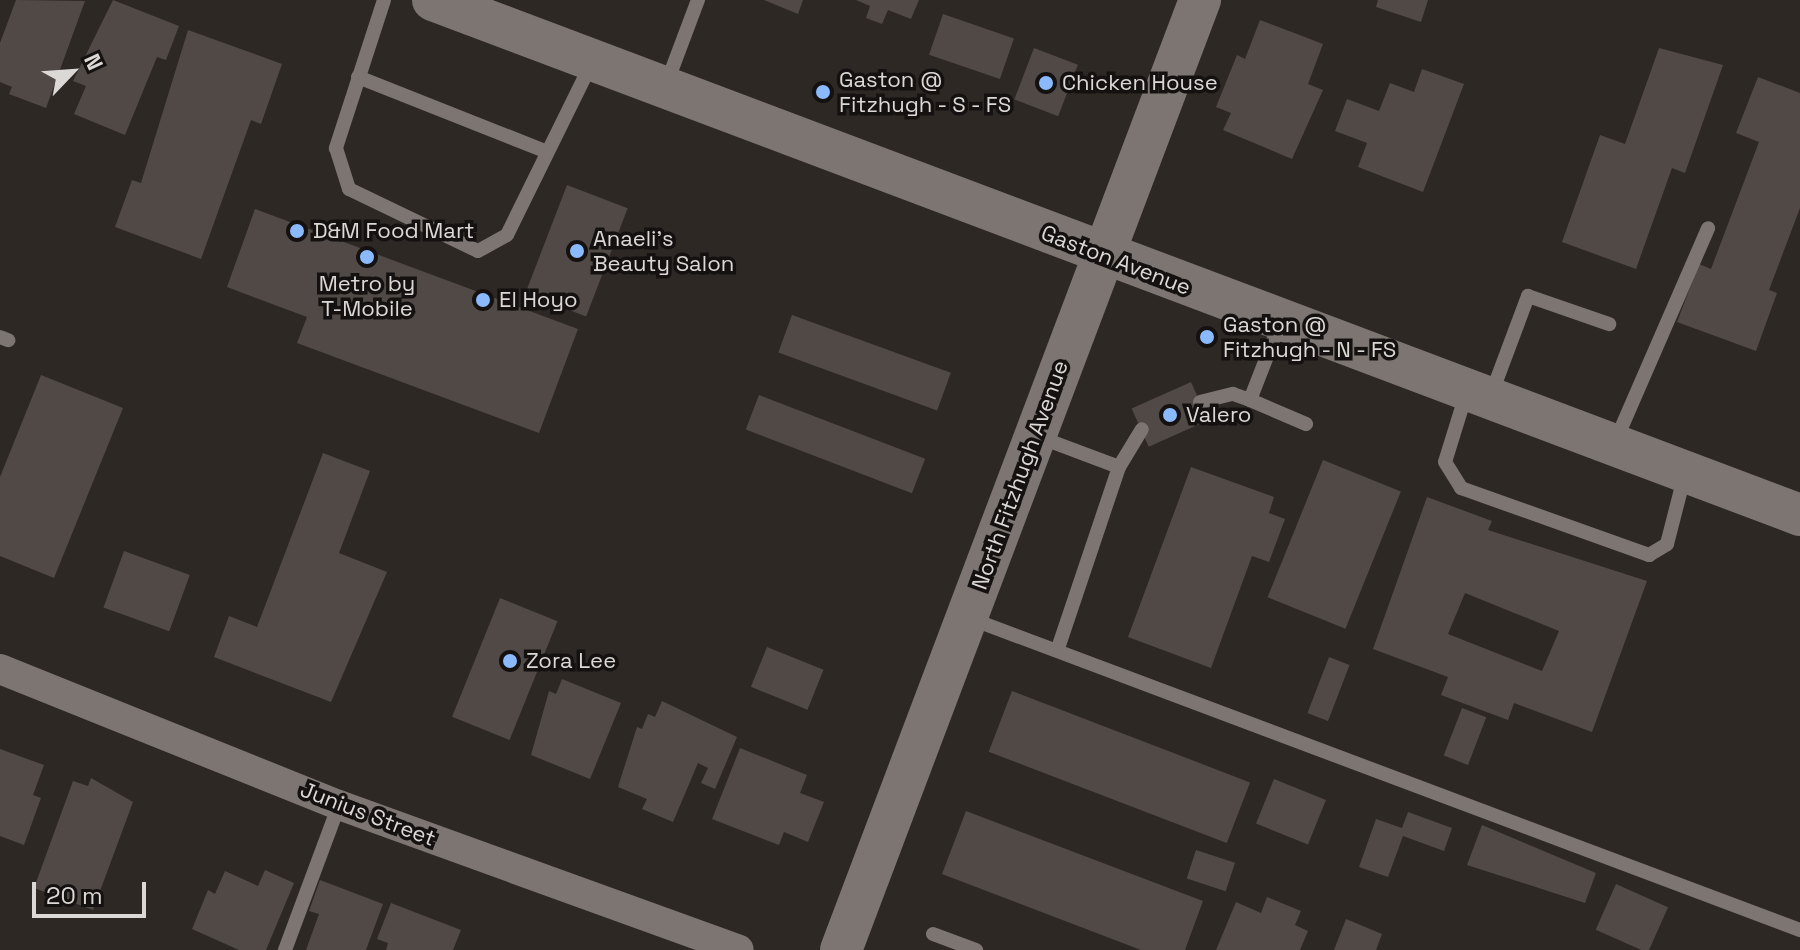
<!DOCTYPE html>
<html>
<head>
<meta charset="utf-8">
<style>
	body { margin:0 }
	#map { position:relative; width:1800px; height:950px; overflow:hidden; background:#2e2825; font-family:"Space Grotesk",sans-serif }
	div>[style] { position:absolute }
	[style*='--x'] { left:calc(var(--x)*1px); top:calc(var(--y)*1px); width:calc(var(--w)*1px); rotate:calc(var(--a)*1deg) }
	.building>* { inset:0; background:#504946; transform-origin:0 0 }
	.lane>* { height:14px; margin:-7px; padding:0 7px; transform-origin:7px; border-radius:7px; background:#7c7571 }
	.street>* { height:30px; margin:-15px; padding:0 15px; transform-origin:15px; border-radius:15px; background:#7c7571 }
	.secondary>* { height:42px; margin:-21px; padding:0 21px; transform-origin:21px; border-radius:21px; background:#7c7571 }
	.dots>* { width:22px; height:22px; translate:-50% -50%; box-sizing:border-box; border:4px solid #141110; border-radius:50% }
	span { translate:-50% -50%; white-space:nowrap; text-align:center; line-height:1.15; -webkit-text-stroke:7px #141110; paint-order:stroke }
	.poi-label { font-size:22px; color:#dcd8d6 }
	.left { translate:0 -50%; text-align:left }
	.street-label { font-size:22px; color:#dcd8d6 }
	.north { position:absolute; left:32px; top:32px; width:80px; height:80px; -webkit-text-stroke:6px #141110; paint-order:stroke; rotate:65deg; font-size:22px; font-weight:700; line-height:32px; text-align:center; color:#dcd8d6 }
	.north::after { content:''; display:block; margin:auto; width:28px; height:36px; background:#dcd8d6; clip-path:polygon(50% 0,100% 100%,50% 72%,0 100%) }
	.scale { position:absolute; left:32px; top:882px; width:114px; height:36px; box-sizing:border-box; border:4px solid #dcd8d6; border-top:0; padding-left:10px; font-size:24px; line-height:28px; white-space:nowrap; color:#dcd8d6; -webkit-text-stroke:6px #141110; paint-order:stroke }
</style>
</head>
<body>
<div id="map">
	<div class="building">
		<div style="clip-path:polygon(16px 0,85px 1px,46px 108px,9px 94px,12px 87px,0 82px,0 43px)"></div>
		<div style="clip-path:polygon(113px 0,179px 26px,166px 60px,157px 57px,125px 135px,74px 114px,86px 86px,73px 81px)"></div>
		<div style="clip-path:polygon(764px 0,803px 0,798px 14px)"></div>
		<div style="clip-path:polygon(856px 0,919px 0,911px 19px,888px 10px,882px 24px,866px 18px,870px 6px)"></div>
		<div style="clip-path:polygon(1378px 0,1428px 0,1421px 22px,1376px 7px)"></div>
		<div style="left:943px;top:14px;width:75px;height:43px;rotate:19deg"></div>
		<div style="clip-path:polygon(1260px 20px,1323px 44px,1308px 84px,1323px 90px,1292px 159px,1223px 130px,1231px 113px,1216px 107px,1237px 55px,1245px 59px)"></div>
		<div style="clip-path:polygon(188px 30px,282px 64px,261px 124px,251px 120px,201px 259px,115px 227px,132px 180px,141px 183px)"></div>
		<div style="left:1034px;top:48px;width:47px;height:55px;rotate:21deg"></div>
		<div style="clip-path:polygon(1659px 48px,1723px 65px,1685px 173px,1672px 168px,1636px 269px,1562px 242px,1600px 135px,1625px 144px)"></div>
		<div style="clip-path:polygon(1422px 69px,1464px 84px,1423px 192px,1358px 167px,1367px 143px,1335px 131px,1347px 99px,1379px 111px,1390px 83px,1414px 92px)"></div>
		<div style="clip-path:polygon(1758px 77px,1800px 93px,1800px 208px,1769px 290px,1777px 293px,1756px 351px,1677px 322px,1699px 264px,1711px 269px,1759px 142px,1736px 133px)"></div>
		<div style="left:567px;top:185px;width:65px;height:116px;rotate:21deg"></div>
		<div style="clip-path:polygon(255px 209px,578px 329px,539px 433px,297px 343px,307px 317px,227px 287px)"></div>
		<div style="left:792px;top:315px;width:169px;height:40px;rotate:20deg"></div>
		<div style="clip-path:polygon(41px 375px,123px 408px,54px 578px,0 556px,0 477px)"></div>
		<div style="left:1191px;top:382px;width:42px;height:65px;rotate:66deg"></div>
		<div style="left:759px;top:395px;width:178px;height:37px;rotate:21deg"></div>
		<div style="clip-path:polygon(323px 453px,370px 471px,339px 553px,387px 572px,331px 702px,214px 657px,229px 616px,257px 627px)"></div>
		<div style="left:1323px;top:460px;width:84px;height:148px;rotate:22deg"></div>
		<div style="clip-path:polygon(1191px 467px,1274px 497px,1269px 513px,1285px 519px,1269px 562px,1252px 556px,1211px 668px,1128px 637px)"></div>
		<div style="clip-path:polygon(evenodd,1427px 497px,1492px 521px,1488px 530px,1647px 581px,1592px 732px,1514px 703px,1508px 720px,1441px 695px,1448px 677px,1373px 649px,1427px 497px,1465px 593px,1559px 631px,1542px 671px,1448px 634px,1465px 593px)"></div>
		<div style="left:124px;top:551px;width:70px;height:60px;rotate:20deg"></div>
		<div style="left:500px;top:598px;width:62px;height:128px;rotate:22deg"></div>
		<div style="left:767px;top:647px;width:61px;height:43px;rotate:22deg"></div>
		<div style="left:1329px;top:657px;width:22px;height:60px;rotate:21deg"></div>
		<div style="clip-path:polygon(562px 679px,621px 703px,590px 779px,531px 755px,549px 691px,556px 694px)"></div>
		<div style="left:1012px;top:691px;width:255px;height:65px;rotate:21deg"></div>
		<div style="clip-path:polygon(662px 701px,737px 737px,715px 789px,701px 783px,708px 768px,698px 763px,673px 822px,642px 809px,647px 799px,618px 787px,637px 727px,642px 729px,648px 714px,655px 717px)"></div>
		<div style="left:1462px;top:708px;width:26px;height:51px;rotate:21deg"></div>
		<div style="clip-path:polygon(740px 748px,807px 775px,800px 793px,824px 802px,808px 842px,784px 832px,779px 845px,712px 819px)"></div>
		<div style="clip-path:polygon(0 749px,44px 765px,33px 795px,41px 798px,24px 845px,0 836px)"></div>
		<div style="clip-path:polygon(91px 778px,133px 802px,93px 910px,34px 888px,73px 781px,88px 786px)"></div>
		<div style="left:1274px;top:779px;width:56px;height:48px;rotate:22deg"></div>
		<div style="clip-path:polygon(966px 811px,1203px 901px,1185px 950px,1141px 950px,942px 874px)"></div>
		<div style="clip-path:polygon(1408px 812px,1452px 828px,1444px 851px,1403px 836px,1388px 877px,1359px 867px,1376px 819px,1402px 828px)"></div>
		<div style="clip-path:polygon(1482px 825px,1596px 873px,1585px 903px,1467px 865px)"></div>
		<div style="left:1196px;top:850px;width:41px;height:30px;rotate:18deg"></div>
		<div style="clip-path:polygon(265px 870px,294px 883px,266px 950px,239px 950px,192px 929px,208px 890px,215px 894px,225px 871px,258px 886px)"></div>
		<div style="clip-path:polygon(320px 880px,383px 904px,366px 950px,306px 950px,319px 914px,309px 911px)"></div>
		<div style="left:1616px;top:884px;width:57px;height:50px;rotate:24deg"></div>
		<div style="clip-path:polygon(1267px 897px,1301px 911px,1295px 925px,1308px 931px,1300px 950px,1216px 950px,1236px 902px,1261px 913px)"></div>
		<div style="clip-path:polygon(391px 903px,461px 930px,453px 950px,386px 950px,388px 943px,377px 939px)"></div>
		<div style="clip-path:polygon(1346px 919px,1382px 934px,1376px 950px,1334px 950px)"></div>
	</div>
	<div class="lane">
		<div style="--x:384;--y:0;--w:156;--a:108"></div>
		<div style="--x:336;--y:148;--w:43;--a:72.4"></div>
		<div style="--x:349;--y:189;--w:143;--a:25.7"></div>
		<div style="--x:478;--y:251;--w:33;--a:-29"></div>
		<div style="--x:507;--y:235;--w:191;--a:-63.8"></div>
		<div style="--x:358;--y:77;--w:203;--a:21.6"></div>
		<div style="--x:666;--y:85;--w:91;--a:-69.4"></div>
		<div style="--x:0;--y:337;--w:9;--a:21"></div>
		<div style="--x:1467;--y:391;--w:74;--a:107.2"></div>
		<div style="--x:1445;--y:462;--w:31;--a:58"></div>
		<div style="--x:1461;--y:488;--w:200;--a:19.6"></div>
		<div style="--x:1649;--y:555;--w:21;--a:-31"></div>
		<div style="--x:1667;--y:544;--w:72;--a:-75.6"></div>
		<div style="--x:1491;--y:395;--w:106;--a:-69.5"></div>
		<div style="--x:1528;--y:296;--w:86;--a:19.1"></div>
		<div style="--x:1250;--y:400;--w:61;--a:23.2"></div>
		<div style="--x:1200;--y:402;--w:34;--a:-14"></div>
		<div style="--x:1233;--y:394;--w:18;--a:19"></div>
		<div style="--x:1250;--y:400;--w:83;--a:-68.7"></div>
		<div style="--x:1039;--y:437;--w:85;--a:20.6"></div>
		<div style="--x:1119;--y:467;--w:191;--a:108.6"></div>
		<div style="--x:1616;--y:440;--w:231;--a:-66.5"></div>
		<div style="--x:1119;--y:467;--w:44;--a:-58.8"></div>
		<div style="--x:969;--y:618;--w:888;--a:20.58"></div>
		<div style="--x:933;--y:934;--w:46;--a:20.4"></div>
		<div style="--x:285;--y:950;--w:155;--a:-69.6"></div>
	</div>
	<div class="street">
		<div style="--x:0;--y:669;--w:365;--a:21.9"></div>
		<div style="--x:339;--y:805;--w:425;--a:19.9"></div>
	</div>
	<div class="secondary">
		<div style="--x:433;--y:0;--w:1461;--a:20.64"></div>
		<div style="--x:841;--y:950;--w:1016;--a:-69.3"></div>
	</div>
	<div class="dots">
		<div style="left:1046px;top:83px;background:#8bbafc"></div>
		<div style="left:823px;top:92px;background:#8bbafc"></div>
		<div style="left:297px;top:231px;background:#8bbafc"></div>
		<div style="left:577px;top:251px;background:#8bbafc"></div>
		<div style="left:367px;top:257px;background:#8bbafc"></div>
		<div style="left:483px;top:300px;background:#8bbafc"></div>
		<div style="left:1207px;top:337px;background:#8bbafc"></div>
		<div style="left:1170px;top:415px;background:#8bbafc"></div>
		<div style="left:510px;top:661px;background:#8bbafc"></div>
	</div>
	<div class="poi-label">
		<span class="left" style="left:839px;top:92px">Gaston @<br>Fitzhugh - S - FS</span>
		<span class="left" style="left:1062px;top:83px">Chicken House</span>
		<span class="left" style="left:313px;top:231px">D&amp;M Food Mart</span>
		<span class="left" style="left:593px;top:251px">Anaeli's<br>Beauty Salon</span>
		<span style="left:367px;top:296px">Metro by<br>T-Mobile</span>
		<span class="left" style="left:499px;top:300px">El Hoyo</span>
		<span class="left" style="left:1223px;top:337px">Gaston @<br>Fitzhugh - N - FS</span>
		<span class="left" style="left:1186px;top:415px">Valero</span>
		<span class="left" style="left:526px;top:661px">Zora Lee</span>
	</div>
	<div class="street-label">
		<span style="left:1116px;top:260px;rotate:21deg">Gaston Avenue</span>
		<span style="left:1020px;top:475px;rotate:-70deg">North Fitzhugh Avenue</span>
		<span style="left:368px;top:814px;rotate:21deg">Junius Street</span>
	</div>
	<div class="north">N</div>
	<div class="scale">20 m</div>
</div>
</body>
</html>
